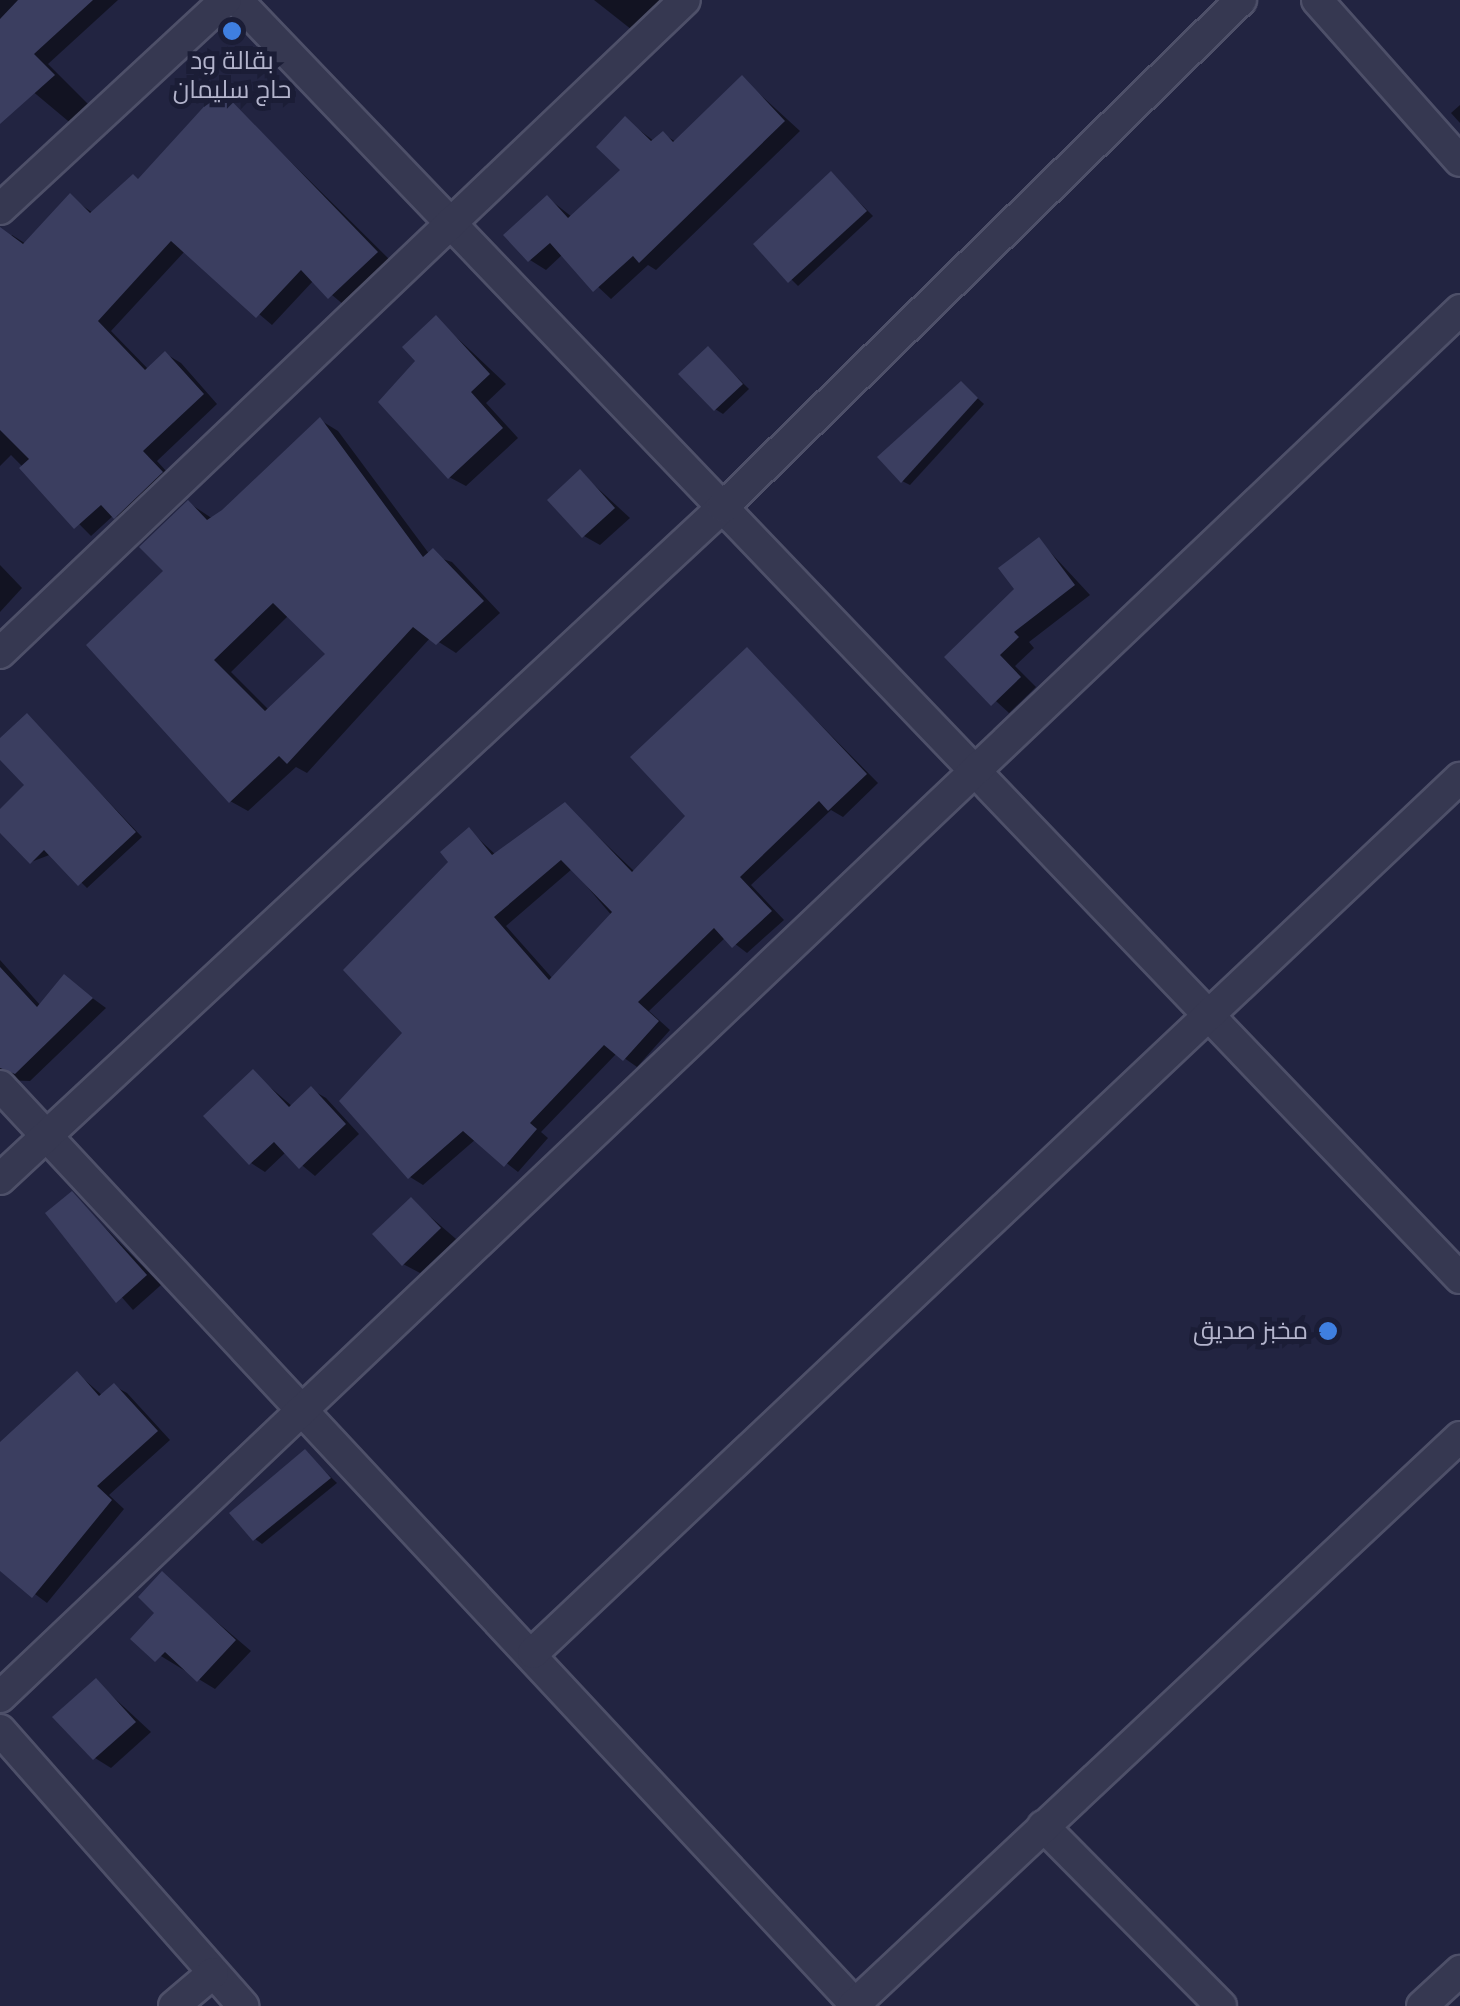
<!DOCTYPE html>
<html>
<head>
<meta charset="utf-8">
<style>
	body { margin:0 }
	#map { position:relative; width:1460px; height:2006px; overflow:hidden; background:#222441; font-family:Roboto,Cairo,sans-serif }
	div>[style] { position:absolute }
	.shadow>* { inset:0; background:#0007 }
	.building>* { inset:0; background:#3b3e60 }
	.roads { filter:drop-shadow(2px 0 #4e5069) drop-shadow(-2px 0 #4e5069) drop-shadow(0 2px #4e5069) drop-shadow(0 -2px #4e5069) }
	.minor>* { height:30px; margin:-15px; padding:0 15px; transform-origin:15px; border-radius:15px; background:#363851 }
	.tertiary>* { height:30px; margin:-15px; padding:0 15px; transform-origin:15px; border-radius:15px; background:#363851 }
	.dots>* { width:28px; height:28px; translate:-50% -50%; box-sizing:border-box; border:5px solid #1b1d36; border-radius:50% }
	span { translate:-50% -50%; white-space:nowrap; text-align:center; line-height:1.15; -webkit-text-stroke:10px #1b1d36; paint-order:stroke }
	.poi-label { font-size:25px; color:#b3b4cc }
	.right { translate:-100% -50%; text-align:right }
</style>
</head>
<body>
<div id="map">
	<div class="shadow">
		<i style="clip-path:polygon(0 0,118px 0,48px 64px,97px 113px,80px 131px,0 64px)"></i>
		<i style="clip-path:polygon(594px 0,679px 0,641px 37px)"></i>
		<i style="clip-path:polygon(742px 78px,800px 131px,656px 270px,648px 265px,611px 299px,563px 254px,546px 270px,530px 260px,548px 198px,572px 217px,623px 170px,625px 119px,655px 142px,663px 134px,676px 142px)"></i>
		<i style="clip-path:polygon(220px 92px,392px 262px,344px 305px,314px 280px,272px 325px,185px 251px,111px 331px,149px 370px,166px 354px,181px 363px,217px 404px,157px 461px,176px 482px,130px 525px,114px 515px,91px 536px,11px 455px,0 466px,0 246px,12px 235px,26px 244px,70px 197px,93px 213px,140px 181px)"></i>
		<i style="clip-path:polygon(1460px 105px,1460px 123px,1451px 113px)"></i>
		<i style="clip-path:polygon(831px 174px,873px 216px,798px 286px,756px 244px)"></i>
		<i style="clip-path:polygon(436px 318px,506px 384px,486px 403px,518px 438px,466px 486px,449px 477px,419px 361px)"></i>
		<i style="clip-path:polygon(708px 349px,749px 389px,723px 414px,715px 409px)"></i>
		<i style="clip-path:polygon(962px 384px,984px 404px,910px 485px,902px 481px)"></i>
		<i style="clip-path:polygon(evenodd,320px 420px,338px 431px,430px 555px,452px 562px,500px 613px,456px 653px,431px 637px,307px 773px,296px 767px,248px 811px,230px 801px,166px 571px,189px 503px,213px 519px,320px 420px,289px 615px,329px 654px,269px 710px,231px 672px,289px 615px)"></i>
		<i style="clip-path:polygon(580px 472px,630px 518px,600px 545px,584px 536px)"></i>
		<i style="clip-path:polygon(1039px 540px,1090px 595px,1029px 642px,1034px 648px,1015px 666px,1036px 687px,1009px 713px,948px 657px,1018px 589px)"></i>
		<i style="clip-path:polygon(0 565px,22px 588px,0 612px)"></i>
		<i style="clip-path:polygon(evenodd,747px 650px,878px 783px,843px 817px,831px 810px,751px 885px,784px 920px,747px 953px,726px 937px,649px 1011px,670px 1030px,637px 1067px,617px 1053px,541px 1132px,548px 1138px,518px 1172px,476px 1139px,423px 1185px,410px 1177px,405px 1033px,451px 862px,469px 830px,496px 855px,565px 805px,635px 872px,689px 816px,747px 650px,572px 869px,613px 917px,553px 979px,506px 926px,572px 869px)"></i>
		<i style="clip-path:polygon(27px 716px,142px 837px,87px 888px,52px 854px,31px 862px,0 829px,0 813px,27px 786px,0 756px,0 742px)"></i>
		<i style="clip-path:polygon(0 960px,41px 1006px,65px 978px,106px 1008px,30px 1081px,0 1080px,0 1109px)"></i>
		<i style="clip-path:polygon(253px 1072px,293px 1107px,312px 1090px,326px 1098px,359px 1134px,315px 1176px,286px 1152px,265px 1172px,251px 1163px)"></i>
		<i style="clip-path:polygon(72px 1194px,161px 1285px,133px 1310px,48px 1213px)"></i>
		<i style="clip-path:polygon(411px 1200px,456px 1239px,420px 1273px,403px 1264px)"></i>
		<i style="clip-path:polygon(78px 1374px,103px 1396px,114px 1386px,127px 1393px,170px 1440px,109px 1495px,124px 1509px,47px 1603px,0 1568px,0 1498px)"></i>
		<i style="clip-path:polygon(305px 1452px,337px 1483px,262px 1544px,255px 1539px)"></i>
		<i style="clip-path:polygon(162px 1575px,251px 1651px,215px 1689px,133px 1639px,158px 1613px)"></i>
		<i style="clip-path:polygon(96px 1681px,151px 1732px,111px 1768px,95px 1758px)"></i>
	</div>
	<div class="building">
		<i style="clip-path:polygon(18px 0,93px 0,34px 54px,55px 75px,0 124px,0 19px)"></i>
		<i style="clip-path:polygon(742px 75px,785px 121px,639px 263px,633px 256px,593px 292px,550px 243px,528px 262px,503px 235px,547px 195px,568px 218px,620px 170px,596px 147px,625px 116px,651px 141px,663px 131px,673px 142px)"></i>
		<i style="clip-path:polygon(220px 89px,378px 252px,328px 299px,301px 270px,256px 318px,171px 241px,98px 321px,145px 370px,165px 351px,204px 394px,143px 451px,163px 472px,114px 519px,101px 505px,74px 529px,19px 468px,29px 459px,0 430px,0 227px,23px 244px,70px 193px,90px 213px,133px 174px,138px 179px)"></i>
		<i style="clip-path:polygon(831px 171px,867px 211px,788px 283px,753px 244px)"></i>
		<i style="clip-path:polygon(436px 315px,490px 374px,471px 392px,503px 428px,448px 479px,378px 402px,415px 361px,402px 347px)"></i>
		<i style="clip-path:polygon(708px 346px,743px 384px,714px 411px,678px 374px)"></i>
		<i style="clip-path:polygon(961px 381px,978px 398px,901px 483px,877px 457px)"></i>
		<i style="clip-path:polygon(evenodd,320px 417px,423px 557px,433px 548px,484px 601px,436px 645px,413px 627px,287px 764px,279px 756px,229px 803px,86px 645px,163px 571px,139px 547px,188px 500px,207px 520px,222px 510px,320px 417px,273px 603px,325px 654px,265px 711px,214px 660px,273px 603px)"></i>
		<i style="clip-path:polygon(580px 469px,615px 508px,582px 538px,547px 500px)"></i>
		<i style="clip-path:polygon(1039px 537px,1075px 585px,1014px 632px,1019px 637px,1000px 655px,1021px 677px,991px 706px,944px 657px,1014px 589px,998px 568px)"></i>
		<i style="clip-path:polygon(evenodd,747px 647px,867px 774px,828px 811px,819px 801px,740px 877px,772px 911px,732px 948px,714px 928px,638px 1002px,659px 1021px,623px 1061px,604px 1045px,530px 1123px,537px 1129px,504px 1167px,463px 1131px,408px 1179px,339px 1101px,402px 1033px,343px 970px,448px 862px,440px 852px,469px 827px,492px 855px,565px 802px,632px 872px,685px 816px,630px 757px,747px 647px,561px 860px,612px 912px,549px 980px,494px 917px,561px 860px)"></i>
		<i style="clip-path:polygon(27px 713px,136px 832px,78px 886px,44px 850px,30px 864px,0 833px,0 809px,24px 785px,0 760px,0 738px)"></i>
		<i style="clip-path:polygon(0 967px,37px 1007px,64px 974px,93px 998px,15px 1074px,0 1068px)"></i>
		<i style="clip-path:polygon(253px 1069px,289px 1107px,311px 1086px,346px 1124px,299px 1169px,274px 1142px,249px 1165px,203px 1116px)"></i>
		<i style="clip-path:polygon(72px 1191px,147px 1275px,116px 1303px,45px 1213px)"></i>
		<i style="clip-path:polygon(411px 1197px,441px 1228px,402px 1266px,372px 1234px)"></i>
		<i style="clip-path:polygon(77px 1371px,99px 1396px,114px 1383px,158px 1431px,97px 1486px,112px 1500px,32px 1598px,0 1571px,0 1442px)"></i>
		<i style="clip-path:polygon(305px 1449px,331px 1478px,253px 1541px,229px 1513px)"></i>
		<i style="clip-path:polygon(162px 1571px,236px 1640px,197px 1682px,165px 1652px,155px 1662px,130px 1639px,154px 1613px,138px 1597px)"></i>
		<i style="clip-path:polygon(96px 1678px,136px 1722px,93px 1760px,52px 1717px)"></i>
	</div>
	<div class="roads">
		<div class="minor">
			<i style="left:237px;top:0;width:1769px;rotate:46.26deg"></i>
			<i style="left:1317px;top:0;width:215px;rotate:48.4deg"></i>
			<i style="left:0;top:209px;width:308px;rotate:-42.8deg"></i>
			<i style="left:0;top:653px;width:946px;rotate:-43.63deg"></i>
			<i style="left:0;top:1086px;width:1254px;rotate:47.04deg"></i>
			<i style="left:0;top:1179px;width:987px;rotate:-42.91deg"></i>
			<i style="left:723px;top:507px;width:725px;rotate:-44.39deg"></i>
			<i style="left:533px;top:1653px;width:1275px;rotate:-43.35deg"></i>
			<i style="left:0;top:1697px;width:2014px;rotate:-43.53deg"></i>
			<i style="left:0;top:1730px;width:368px;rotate:48.6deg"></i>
			<i style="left:1043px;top:1826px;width:253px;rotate:45.3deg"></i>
			<i style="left:174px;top:2006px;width:51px;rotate:-40.2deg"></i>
			<i style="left:1422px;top:2006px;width:52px;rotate:-42.6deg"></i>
		</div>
		<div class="tertiary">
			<i style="left:853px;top:2006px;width:832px;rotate:-43.15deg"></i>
		</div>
	</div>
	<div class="dots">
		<i style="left:232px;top:31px;background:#3f7fe0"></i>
		<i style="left:1328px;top:1331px;background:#3f7fe0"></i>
	</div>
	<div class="poi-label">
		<span style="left:232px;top:76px">بقالة ود<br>حاج سليمان</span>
		<span class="right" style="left:1308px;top:1331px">مخبز صديق</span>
	</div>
</div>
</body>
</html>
